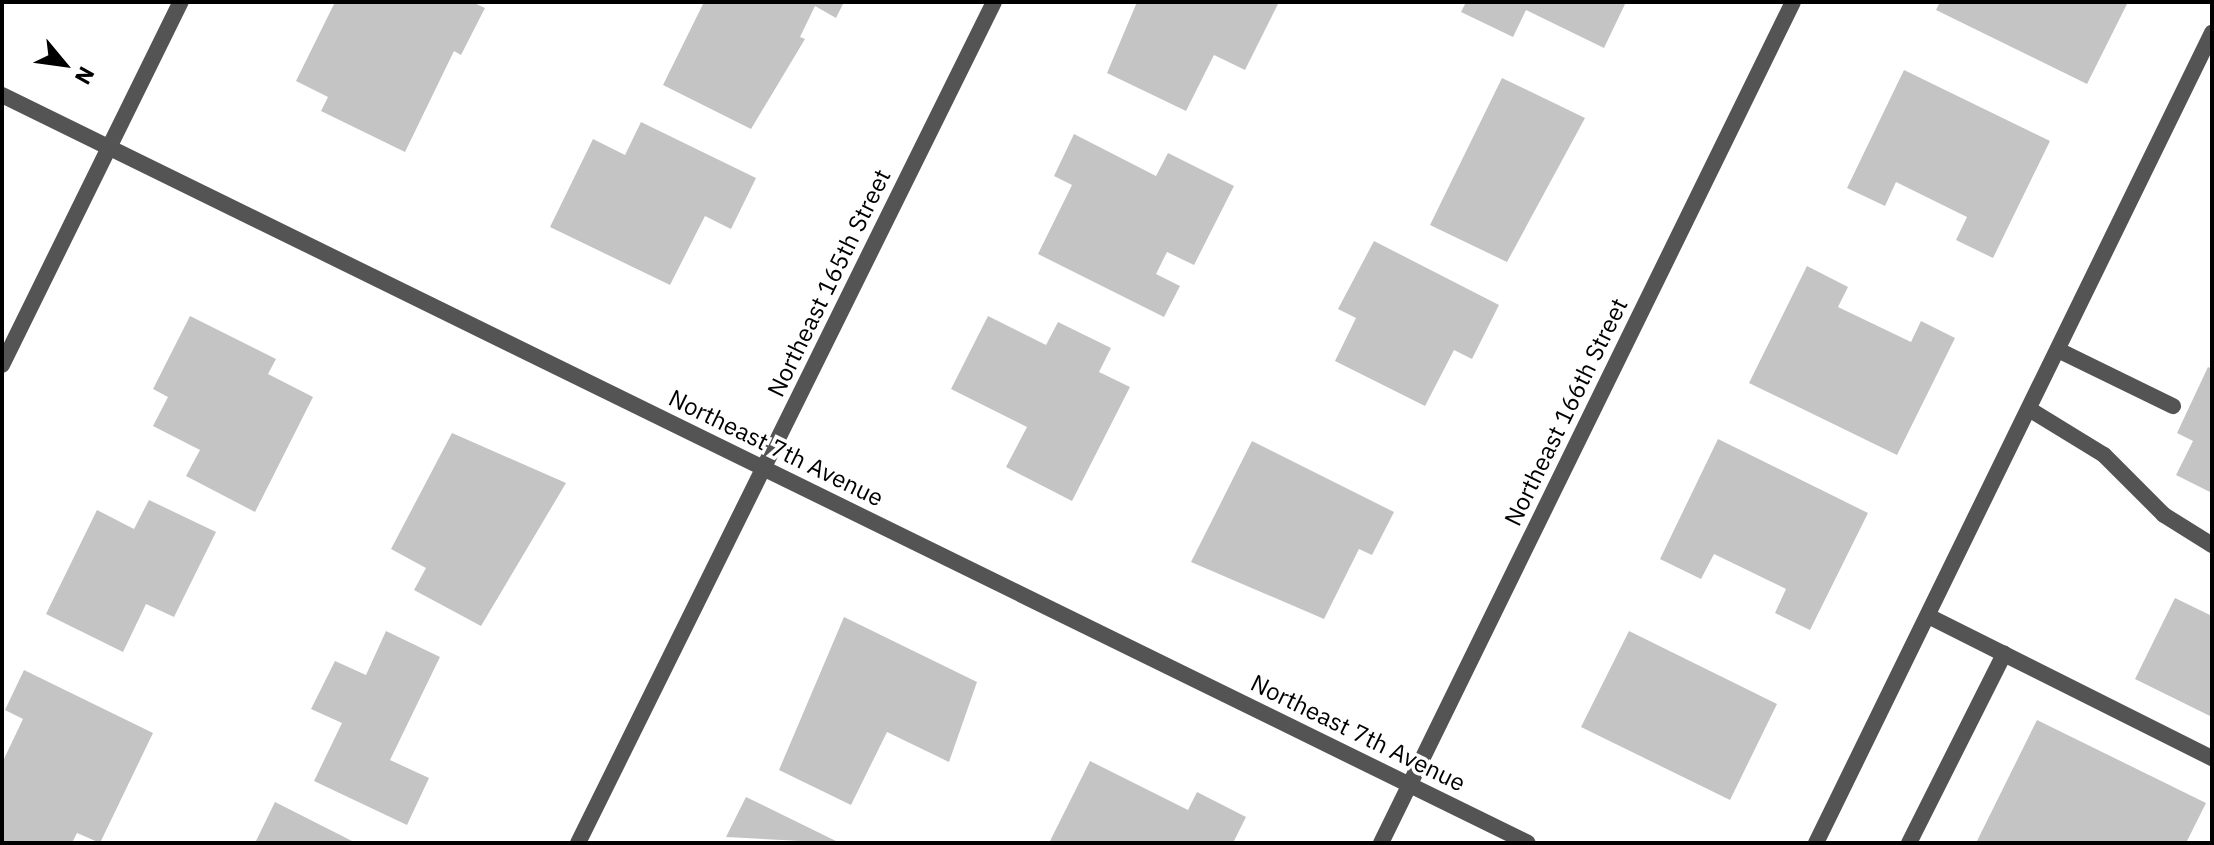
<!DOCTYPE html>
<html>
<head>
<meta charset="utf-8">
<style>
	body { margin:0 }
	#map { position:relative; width:2214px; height:845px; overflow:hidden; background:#fff; font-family:"IBM Plex Sans",sans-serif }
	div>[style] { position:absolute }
	.building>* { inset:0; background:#c4c4c4 }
	.lane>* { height:16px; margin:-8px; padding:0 8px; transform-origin:8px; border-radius:8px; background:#545454 }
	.street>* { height:16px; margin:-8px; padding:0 8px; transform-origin:8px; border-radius:8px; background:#545454 }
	span { translate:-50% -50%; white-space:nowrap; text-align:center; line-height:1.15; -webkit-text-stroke:7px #fff; paint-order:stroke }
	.street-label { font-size:24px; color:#000 }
	.frame { position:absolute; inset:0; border:4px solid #000; pointer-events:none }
	.north { position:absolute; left:24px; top:24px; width:80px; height:80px; -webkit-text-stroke:6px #fff; paint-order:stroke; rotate:119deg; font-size:22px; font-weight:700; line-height:32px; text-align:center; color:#000 }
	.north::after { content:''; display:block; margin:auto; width:28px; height:36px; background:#000; clip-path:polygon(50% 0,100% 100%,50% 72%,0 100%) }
</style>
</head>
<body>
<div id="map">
	<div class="building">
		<i style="clip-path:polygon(335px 2px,472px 2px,485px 8px,461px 55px,454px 51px,405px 152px,321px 111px,328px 97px,296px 81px)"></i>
		<i style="clip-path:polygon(704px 2px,844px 2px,836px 18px,815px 6px,800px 37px,805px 39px,751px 129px,663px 85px)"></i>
		<i style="clip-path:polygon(1137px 2px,1279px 2px,1245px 70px,1214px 55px,1186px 111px,1107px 73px)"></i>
		<i style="clip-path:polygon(1466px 2px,1626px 2px,1604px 48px,1526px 10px,1513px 37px,1461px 12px)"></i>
		<i style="clip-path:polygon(1940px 2px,2128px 2px,2087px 84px,1936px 10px)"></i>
		<i style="clip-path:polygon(1904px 70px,2050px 141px,1993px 258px,1956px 240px,1967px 217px,1896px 182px,1885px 206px,1847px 188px)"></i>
		<i style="clip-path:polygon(1502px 78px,1585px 118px,1507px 262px,1430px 225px)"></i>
		<i style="clip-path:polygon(641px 122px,756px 178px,731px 229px,705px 216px,670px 285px,550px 227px,593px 139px,625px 155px)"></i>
		<i style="clip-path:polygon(1074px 134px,1156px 176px,1168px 153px,1234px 186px,1194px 265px,1167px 252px,1156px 274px,1180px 286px,1164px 317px,1038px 254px,1072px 185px,1054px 176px)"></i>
		<i style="clip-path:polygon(1374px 241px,1499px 305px,1472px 359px,1454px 350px,1425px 406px,1335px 361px,1356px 318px,1338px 309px)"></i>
		<i style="clip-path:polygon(1807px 266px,1848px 287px,1838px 307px,1911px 342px,1921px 321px,1955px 338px,1897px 455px,1749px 383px)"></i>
		<i style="clip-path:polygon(190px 316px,276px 359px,268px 374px,313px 397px,255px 512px,186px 476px,200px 450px,153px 426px,168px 397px,153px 389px)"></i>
		<i style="clip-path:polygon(988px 316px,1046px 345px,1058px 322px,1111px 348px,1099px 372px,1130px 387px,1072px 501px,1006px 467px,1027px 427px,951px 389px)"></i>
		<i style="clip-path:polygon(2208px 367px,2212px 369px,2212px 493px,2176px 475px,2193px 441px,2177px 433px)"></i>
		<i style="clip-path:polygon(452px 433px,566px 483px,481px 626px,414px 590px,426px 568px,391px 549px)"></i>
		<i style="clip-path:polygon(1718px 439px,1868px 513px,1810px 630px,1775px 613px,1786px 589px,1714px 554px,1701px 579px,1660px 559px)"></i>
		<i style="clip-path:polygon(1252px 441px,1394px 512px,1372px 555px,1359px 549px,1324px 619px,1191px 562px)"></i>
		<i style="clip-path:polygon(149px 500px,216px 532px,174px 617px,146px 604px,123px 652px,46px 614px,97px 510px,134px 529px)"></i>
		<i style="clip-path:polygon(2175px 598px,2212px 616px,2212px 717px,2135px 679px)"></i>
		<i style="clip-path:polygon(844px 617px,977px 682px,949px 762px,887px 732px,851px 805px,779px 770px)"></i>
		<i style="clip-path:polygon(386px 631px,440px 657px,390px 760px,429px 778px,407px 825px,314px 781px,342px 723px,311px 709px,335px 661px,366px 675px)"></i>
		<i style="clip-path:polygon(1629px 631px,1777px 704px,1730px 800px,1581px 727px)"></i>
		<i style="clip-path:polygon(24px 670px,153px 733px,100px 843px,77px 833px,72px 843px,2px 843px,2px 763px,23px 719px,5px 710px)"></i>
		<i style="clip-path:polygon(2037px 720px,2206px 803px,2186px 843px,1976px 843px)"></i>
		<i style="clip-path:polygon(1090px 761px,1188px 810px,1197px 792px,1246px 817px,1233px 843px,1049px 843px)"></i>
		<i style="clip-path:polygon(746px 797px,840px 843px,726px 837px)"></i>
		<i style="clip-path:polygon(275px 802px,356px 843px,255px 843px)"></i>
	</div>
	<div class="lane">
		<i style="left:2058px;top:350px;width:128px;rotate:26deg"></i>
		<i style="left:2029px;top:409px;width:88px;rotate:31.5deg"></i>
		<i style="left:2104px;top:455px;width:85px;rotate:45deg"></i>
		<i style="left:2164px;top:515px;width:57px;rotate:32deg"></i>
		<i style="left:2004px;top:654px;width:233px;rotate:26.6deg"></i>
		<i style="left:1816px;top:843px;width:902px;rotate:-63.95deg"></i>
		<i style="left:1909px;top:843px;width:212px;rotate:-63.3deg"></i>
		<i style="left:2004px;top:654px;width:85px;rotate:-153.4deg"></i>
	</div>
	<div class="street">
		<i style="left:2px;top:95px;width:1699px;rotate:26.11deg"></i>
		<i style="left:2px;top:365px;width:405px;rotate:-63.8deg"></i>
		<i style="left:578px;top:843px;width:938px;rotate:-63.68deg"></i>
		<i style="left:1381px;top:843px;width:936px;rotate:-63.9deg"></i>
	</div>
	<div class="street-label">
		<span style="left:829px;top:283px;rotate:-64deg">Northeast 165th Street</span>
		<span style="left:1566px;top:412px;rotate:-64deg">Northeast 166th Street</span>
		<span style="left:776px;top:448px;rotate:26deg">Northeast 7th Avenue</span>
		<span style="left:1358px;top:733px;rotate:26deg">Northeast 7th Avenue</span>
	</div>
	<div class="frame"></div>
	<div class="north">N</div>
</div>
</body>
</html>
